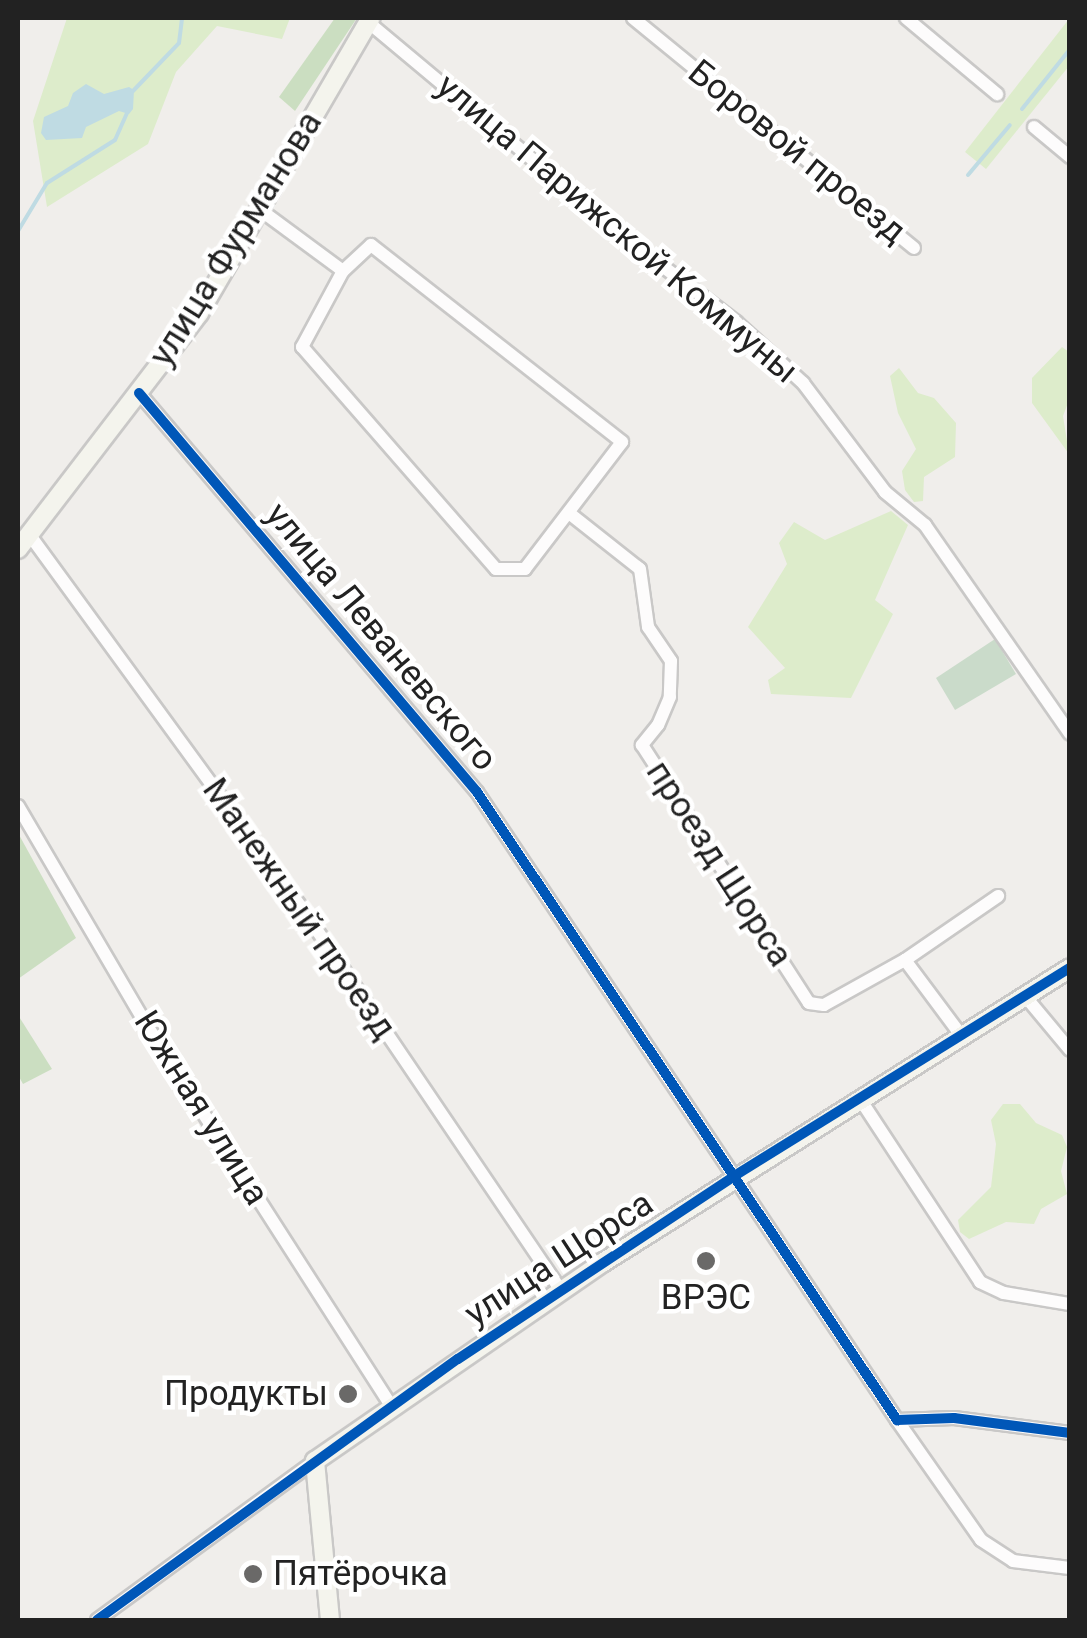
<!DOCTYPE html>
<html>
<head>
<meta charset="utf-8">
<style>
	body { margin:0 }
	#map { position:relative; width:1087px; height:1638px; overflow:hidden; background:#f0eeeb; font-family:Roboto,sans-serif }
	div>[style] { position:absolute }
	.grass>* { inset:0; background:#ddeccb }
	.forest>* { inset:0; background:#cbdec1 }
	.cemetery>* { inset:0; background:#cadbca }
	.water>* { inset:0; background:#bfdbe3 }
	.stream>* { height:4px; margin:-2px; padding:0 2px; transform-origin:2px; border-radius:2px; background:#bfdbe3 }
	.roads { filter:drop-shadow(2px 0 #c9c8c7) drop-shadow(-2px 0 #c9c8c7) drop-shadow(0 2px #c9c8c7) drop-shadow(0 -2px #c9c8c7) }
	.street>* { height:12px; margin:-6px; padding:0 6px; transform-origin:6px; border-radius:6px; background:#fdfcfc }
	.secondary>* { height:18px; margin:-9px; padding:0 9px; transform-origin:9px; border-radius:9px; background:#f4f4ed }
	.cycleway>* { height:10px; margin:-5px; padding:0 5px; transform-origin:5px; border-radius:5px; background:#0057b8 }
	.dots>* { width:28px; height:28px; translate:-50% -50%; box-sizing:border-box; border:5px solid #fff; border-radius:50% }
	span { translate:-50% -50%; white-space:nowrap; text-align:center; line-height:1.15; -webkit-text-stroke:9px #fff; paint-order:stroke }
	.street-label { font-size:35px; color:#222 }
	.poi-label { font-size:35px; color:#222 }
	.right { translate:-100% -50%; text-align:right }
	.left { translate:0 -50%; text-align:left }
	.frame { position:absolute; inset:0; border:20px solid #222; pointer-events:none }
</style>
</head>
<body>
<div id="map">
	<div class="grass">
		<i style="clip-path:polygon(67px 18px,290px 18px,282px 39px,217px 26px,176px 72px,148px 144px,47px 207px,33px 121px)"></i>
		<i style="clip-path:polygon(1069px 19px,1069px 66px,986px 169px,965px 152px)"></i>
		<i style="clip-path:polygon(1062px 347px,1069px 352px,1069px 400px,1063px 416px,1069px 454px,1032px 403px,1032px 378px)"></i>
		<i style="clip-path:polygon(899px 368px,918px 393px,934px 398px,956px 423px,955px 457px,924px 477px,923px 501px,914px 502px,905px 490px,902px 471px,916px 449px,898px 413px,890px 376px)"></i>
		<i style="clip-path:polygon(891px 511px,908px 525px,875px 600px,893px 614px,851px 698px,771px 694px,768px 680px,785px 668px,748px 627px,787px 564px,779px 543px,794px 522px,825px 540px)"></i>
		<i style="clip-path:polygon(1003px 1104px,1020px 1104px,1036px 1123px,1062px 1135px,1067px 1147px,1061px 1171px,1067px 1194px,1041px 1209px,1034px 1224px,1006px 1222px,969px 1239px,960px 1232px,958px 1220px,991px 1187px,996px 1144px,991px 1120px)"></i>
	</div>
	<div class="forest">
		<i style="clip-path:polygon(335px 18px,357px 18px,295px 111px,279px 97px)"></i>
		<i style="clip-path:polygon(18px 833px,76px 938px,18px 979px)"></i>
		<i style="clip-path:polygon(18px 1015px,52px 1069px,23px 1084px,18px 1075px)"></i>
	</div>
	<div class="cemetery">
		<i style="clip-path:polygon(995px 639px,1016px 674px,955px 710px,936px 678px)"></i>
	</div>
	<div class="water">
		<i style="clip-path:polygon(86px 84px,104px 94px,129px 87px,134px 90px,133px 109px,129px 114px,119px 111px,86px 127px,82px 138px,46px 140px,41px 133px,44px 117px,68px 106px,73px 93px)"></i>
	</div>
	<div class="stream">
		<i style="left:133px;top:91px;width:66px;rotate:-46.2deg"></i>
		<i style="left:179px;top:43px;width:25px;rotate:-83deg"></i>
		<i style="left:1022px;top:109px;width:77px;rotate:-51.3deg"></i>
		<i style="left:968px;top:175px;width:65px;rotate:-50deg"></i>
		<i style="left:18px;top:231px;width:56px;rotate:-58.9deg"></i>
		<i style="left:47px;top:183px;width:80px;rotate:-32.3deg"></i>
		<i style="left:115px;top:140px;width:32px;rotate:-66deg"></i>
	</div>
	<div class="roads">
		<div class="street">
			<i style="left:633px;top:18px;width:363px;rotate:39.3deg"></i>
			<i style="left:906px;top:18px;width:119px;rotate:39.9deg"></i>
			<i style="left:368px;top:22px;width:349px;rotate:39.9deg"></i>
			<i style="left:636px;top:246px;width:126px;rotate:37.2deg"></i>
			<i style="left:736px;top:322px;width:91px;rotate:42.3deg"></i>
			<i style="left:803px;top:383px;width:136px;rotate:53deg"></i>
			<i style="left:885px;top:492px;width:52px;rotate:39.5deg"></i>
			<i style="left:925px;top:525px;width:254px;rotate:55.2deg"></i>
			<i style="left:1034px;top:127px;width:47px;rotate:39.8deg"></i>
			<i style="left:259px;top:209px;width:104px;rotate:36.4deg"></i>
			<i style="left:371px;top:245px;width:319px;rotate:38.1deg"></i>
			<i style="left:622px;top:442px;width:160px;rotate:127.4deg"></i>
			<i style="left:525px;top:569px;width:29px;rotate:180deg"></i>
			<i style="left:496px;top:569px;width:295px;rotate:-131.1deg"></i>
			<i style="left:302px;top:347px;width:86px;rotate:-61.7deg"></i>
			<i style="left:343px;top:271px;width:38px;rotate:-43deg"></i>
			<i style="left:139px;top:393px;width:523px;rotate:49.73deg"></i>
			<i style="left:477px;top:792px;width:756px;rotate:56.23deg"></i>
			<i style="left:897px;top:1420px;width:57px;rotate:-2deg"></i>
			<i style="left:954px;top:1418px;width:117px;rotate:7.4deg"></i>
			<i style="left:569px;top:513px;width:90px;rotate:38.3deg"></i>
			<i style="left:640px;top:569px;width:59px;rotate:82.1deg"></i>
			<i style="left:648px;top:627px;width:41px;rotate:55.9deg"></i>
			<i style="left:671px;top:661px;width:36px;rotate:92deg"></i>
			<i style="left:670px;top:697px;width:30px;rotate:113deg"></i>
			<i style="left:658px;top:725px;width:26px;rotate:129deg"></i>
			<i style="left:642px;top:745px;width:307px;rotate:57.1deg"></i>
			<i style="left:809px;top:1003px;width:15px;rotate:8deg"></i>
			<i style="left:824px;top:1005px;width:93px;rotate:-29.1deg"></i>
			<i style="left:905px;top:960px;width:94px;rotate:53.3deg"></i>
			<i style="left:29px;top:534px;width:470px;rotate:53.9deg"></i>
			<i style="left:306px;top:914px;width:454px;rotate:55.9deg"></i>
			<i style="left:18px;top:806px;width:253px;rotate:59.6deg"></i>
			<i style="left:146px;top:1024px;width:454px;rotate:57.3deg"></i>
			<i style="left:905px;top:960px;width:113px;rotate:-34.5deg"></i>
			<i style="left:1025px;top:996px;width:70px;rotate:50.2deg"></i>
			<i style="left:860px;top:1099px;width:219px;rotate:56.7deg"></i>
			<i style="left:980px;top:1282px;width:26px;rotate:25deg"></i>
			<i style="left:1004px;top:1293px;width:67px;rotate:9.5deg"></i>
			<i style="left:897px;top:1420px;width:146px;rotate:55deg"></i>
			<i style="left:981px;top:1540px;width:38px;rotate:33deg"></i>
			<i style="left:1013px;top:1561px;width:57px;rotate:7deg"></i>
			<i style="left:97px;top:1620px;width:270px;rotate:-36.1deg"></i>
		</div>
		<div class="secondary">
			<i style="left:18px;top:549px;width:297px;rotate:-52.5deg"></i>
			<i style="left:199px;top:313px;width:341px;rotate:-59.8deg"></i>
			<i style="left:330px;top:1620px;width:160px;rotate:-95.4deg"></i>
			<i style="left:315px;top:1461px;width:349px;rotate:-34.6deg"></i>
			<i style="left:602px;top:1263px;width:553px;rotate:-32.22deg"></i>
		</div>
	</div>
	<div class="cycleway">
		<i style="left:139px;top:393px;width:523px;rotate:49.73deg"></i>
		<i style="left:477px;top:792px;width:756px;rotate:56.23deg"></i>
		<i style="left:897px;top:1420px;width:57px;rotate:-2deg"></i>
		<i style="left:954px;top:1418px;width:117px;rotate:7.4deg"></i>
		<i style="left:97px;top:1620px;width:445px;rotate:-35.9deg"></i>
		<i style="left:458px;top:1359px;width:331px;rotate:-33.5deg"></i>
		<i style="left:734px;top:1176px;width:395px;rotate:-31.8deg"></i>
	</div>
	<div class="dots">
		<i style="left:706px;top:1261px;background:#6a6968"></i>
		<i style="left:348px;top:1394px;background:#6a6968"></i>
		<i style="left:253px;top:1574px;background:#6a6968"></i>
	</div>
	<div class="street-label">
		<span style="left:797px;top:152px;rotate:39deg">Боровой проезд</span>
		<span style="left:617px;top:229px;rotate:40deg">улица Парижской Коммуны</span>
		<span style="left:236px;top:239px;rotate:-58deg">улица Фурманова</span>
		<span style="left:381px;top:637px;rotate:50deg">улица Леваневского</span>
		<span style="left:719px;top:864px;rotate:57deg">проезд Щорса</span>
		<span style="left:299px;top:909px;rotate:55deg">Манежный проезд</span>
		<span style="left:201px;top:1108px;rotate:58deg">Южная улица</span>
		<span style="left:559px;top:1259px;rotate:-33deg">улица Щорса</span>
	</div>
	<div class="poi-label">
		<span style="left:706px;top:1298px">ВРЭС</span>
		<span class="right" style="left:328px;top:1394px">Продукты</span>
		<span class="left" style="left:273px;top:1574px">Пятёрочка</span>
	</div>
	<div class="frame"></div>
</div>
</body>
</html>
